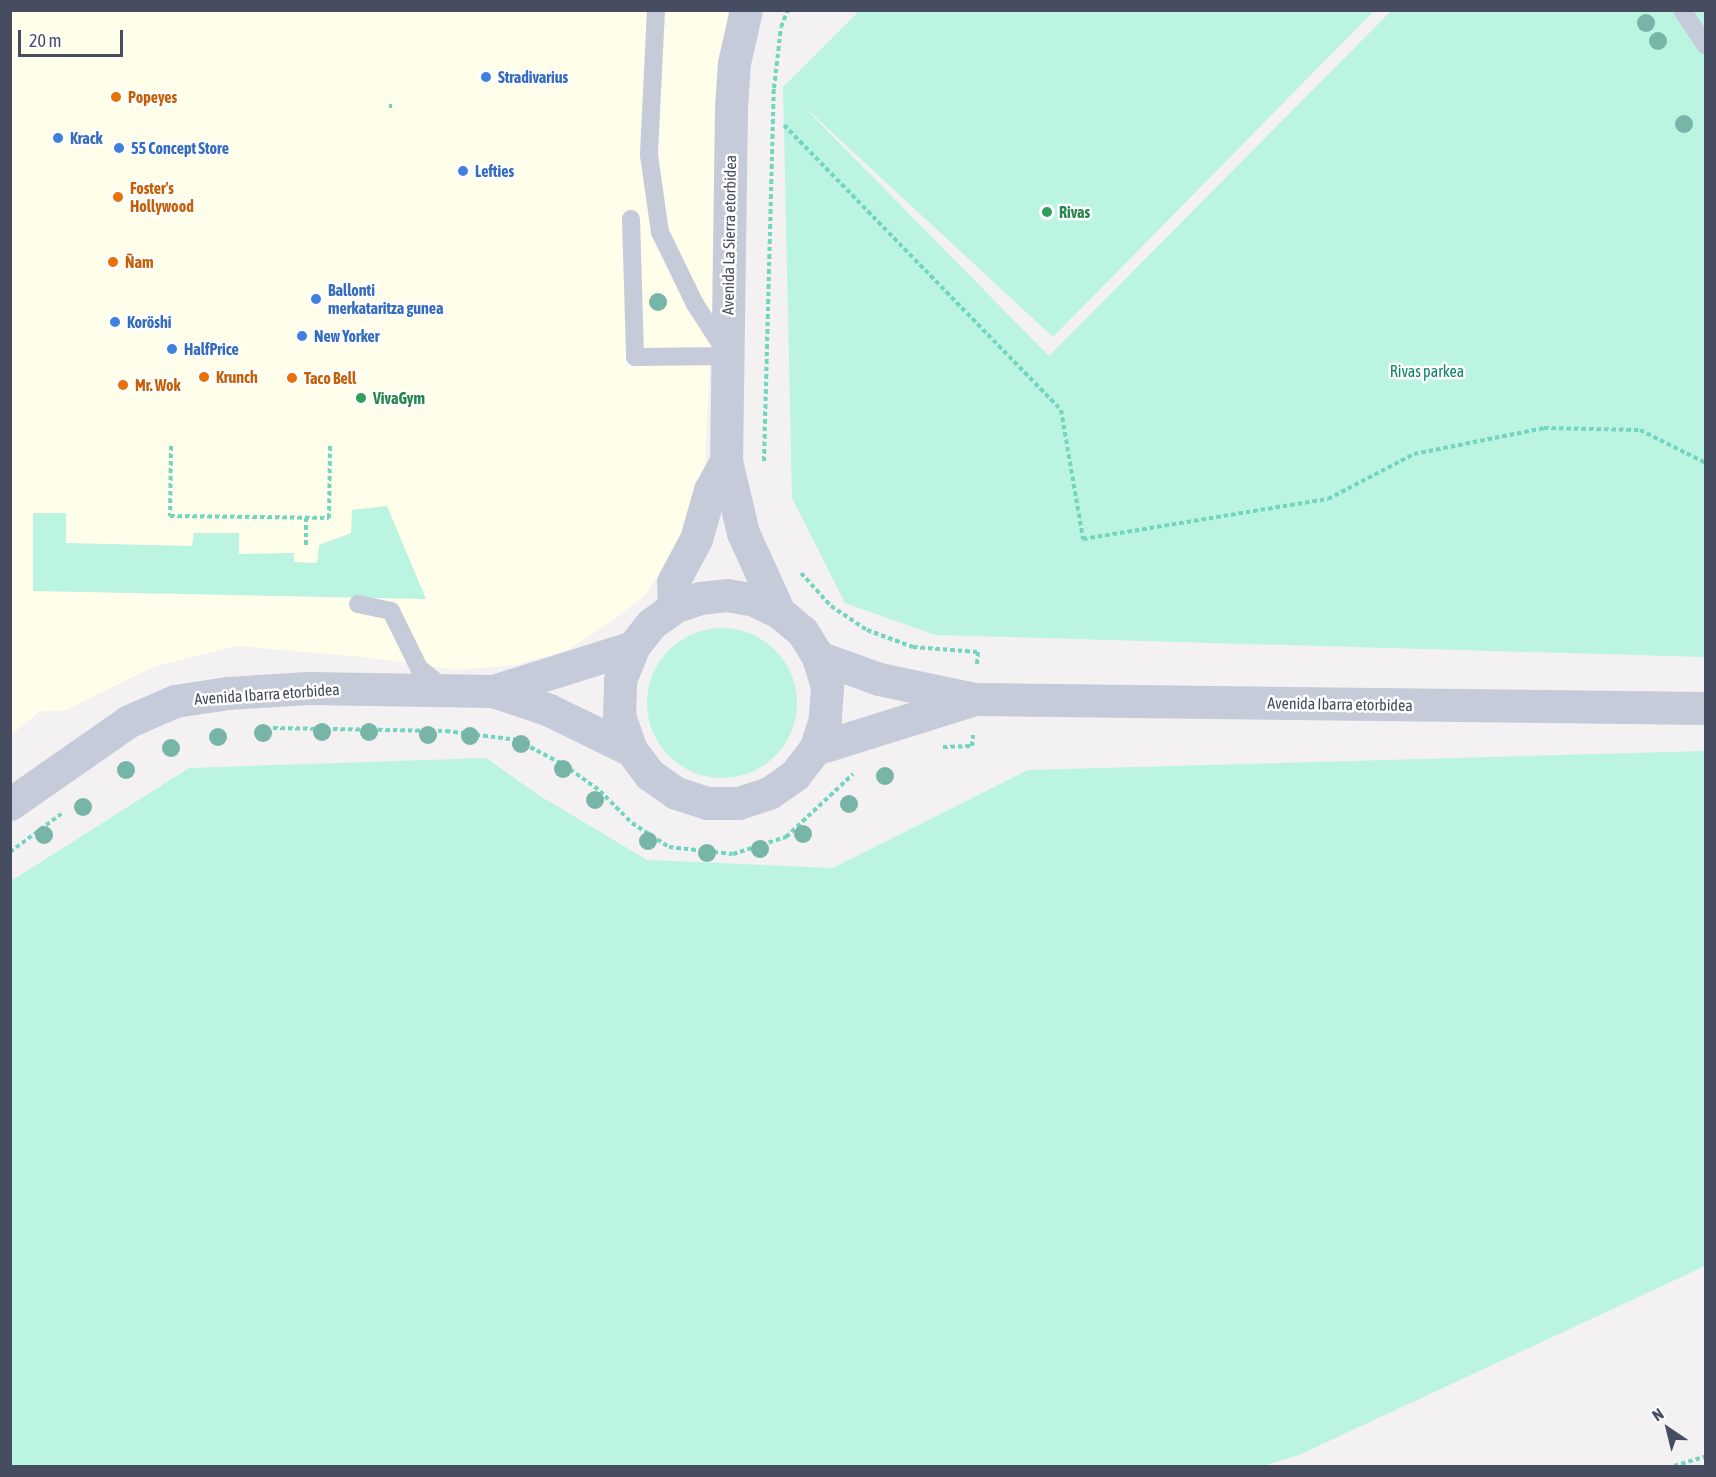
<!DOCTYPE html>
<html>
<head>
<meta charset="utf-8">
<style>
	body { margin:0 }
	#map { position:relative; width:1716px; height:1477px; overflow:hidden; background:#f3f1f1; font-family:"Asap Condensed",sans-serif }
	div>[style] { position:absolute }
	.commercial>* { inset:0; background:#fefeea }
	.green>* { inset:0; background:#bcf4e2 }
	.round { border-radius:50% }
	.path>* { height:4px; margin-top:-2px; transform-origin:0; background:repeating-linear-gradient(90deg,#71d5c1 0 4.5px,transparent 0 7.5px) }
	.service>* { height:18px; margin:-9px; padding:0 9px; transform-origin:9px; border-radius:9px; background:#c6cbda }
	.minor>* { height:33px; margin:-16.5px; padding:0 16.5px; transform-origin:16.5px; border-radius:16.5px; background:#c6cbda }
	.tertiary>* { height:33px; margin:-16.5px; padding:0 16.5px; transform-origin:16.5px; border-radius:16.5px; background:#c6cbda }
	.trees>* { width:18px; height:18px; margin:-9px; border-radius:50%; background:#76b5a7 }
	.dots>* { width:16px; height:16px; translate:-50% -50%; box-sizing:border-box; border:3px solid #fff; border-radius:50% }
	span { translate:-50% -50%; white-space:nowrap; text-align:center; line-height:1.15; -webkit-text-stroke:5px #fff; paint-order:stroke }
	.shop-label { font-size:16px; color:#366cbe; font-weight:700 }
	.left { translate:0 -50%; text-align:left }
	.food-label { font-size:16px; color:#c56008; font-weight:700 }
	.leisure-label { font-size:16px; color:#27864d; font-weight:700 }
	.street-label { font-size:16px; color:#474d60 }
	.park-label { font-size:16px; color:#0f846b }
	.frame { position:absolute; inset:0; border:12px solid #474d60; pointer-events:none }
	.north { position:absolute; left:1638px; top:1399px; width:60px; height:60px; -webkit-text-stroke:4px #fff; paint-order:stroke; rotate:325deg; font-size:16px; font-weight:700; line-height:24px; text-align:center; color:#474d60 }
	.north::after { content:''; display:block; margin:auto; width:21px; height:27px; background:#474d60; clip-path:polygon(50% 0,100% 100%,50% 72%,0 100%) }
	.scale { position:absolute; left:18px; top:30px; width:105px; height:27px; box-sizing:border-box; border:3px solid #474d60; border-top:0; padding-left:8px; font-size:18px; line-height:21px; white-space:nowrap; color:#474d60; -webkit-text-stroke:4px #fff; paint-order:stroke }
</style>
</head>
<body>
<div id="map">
	<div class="commercial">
		<i style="clip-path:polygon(11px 11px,728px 11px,704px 483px,673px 557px,645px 595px,614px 620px,568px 650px,516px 665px,456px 670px,363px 657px,237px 646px,153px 667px,64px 711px,40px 711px,11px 735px)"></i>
	</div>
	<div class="green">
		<i style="clip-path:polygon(859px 11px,1374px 11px,1053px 337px,797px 100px,1049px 356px,1391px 11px,1705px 11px,1705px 657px,935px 635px,845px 603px,792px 498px,783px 87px)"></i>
		<i style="clip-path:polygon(387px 506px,426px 599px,33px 591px,33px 513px,66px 513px,66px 543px,192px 546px,194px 533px,239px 533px,239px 554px,294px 553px,294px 562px,317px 563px,319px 545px,351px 533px,352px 510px)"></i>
		<i class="round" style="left:647px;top:628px;width:150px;height:150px"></i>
		<i style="clip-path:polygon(1705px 751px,1705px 1266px,1299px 1455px,1263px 1466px,11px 1466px,11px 881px,189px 768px,486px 758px,540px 796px,647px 860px,833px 868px,1028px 770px)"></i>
	</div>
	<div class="path">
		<i style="left:389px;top:106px;width:3px"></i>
		<i style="left:784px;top:125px;width:397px;rotate:45.8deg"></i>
		<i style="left:1061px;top:410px;width:131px;rotate:80.3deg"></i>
		<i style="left:1083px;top:539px;width:248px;rotate:-9.3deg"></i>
		<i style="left:1328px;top:499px;width:97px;rotate:-27.6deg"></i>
		<i style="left:1414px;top:454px;width:133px;rotate:-11.3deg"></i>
		<i style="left:1544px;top:428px;width:96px;rotate:1.2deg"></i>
		<i style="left:1640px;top:430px;width:74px;rotate:26.6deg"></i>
		<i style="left:171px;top:446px;width:70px;rotate:90.8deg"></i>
		<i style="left:170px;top:516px;width:159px;rotate:0.7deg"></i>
		<i style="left:329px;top:518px;width:74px;rotate:-89.2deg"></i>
		<i style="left:764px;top:461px;width:373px;rotate:-88.5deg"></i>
		<i style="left:774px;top:88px;width:61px;rotate:-83.5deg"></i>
		<i style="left:781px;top:27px;width:18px;rotate:-68deg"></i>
		<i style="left:306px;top:518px;width:29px;rotate:90deg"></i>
		<i style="left:801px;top:573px;width:45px;rotate:47.7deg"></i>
		<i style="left:831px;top:606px;width:43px;rotate:33.7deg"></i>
		<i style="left:867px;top:630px;width:49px;rotate:20.3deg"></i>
		<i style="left:913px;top:647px;width:65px;rotate:4.4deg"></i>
		<i style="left:978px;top:652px;width:12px;rotate:95deg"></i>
		<i style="left:273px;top:728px;width:173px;rotate:1deg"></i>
		<i style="left:446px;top:731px;width:72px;rotate:7.2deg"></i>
		<i style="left:517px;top:740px;width:53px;rotate:28deg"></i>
		<i style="left:564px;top:765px;width:44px;rotate:35.8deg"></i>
		<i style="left:600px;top:791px;width:45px;rotate:45deg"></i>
		<i style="left:632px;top:823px;width:44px;rotate:33deg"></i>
		<i style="left:669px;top:847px;width:64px;rotate:6.2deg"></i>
		<i style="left:733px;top:854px;width:56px;rotate:-17.8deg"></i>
		<i style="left:786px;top:837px;width:92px;rotate:-43.2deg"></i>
		<i style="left:943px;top:747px;width:29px;rotate:-2deg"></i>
		<i style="left:972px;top:746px;width:11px;rotate:-85deg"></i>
		<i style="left:10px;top:852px;width:64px;rotate:-36.7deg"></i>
		<i style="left:1674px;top:1466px;width:34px;rotate:-17deg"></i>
	</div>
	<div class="service">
		<i style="left:656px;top:10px;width:145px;rotate:92.8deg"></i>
		<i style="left:649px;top:155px;width:78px;rotate:81.9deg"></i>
		<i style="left:660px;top:232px;width:80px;rotate:64.1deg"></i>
		<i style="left:695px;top:304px;width:54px;rotate:57.2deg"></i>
		<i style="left:1682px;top:10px;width:43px;rotate:56.3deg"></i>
		<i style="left:631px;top:219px;width:138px;rotate:88.3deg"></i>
		<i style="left:635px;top:357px;width:93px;rotate:-0.6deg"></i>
		<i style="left:358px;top:604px;width:34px;rotate:12deg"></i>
		<i style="left:391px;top:611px;width:64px;rotate:63.8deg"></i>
		<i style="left:419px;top:668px;width:33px;rotate:39deg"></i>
	</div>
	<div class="minor">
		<i style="left:493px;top:691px;width:147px;rotate:-17.4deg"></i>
		<i style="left:10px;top:804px;width:145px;rotate:-34.9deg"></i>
		<i style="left:129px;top:721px;width:50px;rotate:-23.5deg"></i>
		<i style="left:175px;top:701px;width:54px;rotate:-8.6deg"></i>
		<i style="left:228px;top:693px;width:80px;rotate:-3.6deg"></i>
		<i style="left:308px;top:688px;width:185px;rotate:0.9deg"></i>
		<i style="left:493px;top:691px;width:59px;rotate:18.7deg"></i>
		<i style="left:549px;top:710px;width:91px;rotate:26deg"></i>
	</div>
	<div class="tertiary">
		<i style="left:746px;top:10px;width:54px;rotate:102.8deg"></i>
		<i style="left:734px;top:63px;width:44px;rotate:93.9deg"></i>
		<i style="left:731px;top:107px;width:354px;rotate:90.8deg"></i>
		<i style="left:726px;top:461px;width:74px;rotate:76.7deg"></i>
		<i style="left:743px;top:533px;width:87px;rotate:65.5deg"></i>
		<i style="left:779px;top:612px;width:30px;rotate:40deg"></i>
		<i style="left:802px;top:631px;width:31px;rotate:58deg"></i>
		<i style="left:818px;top:657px;width:31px;rotate:73deg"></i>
		<i style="left:827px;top:687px;width:32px;rotate:94deg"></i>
		<i style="left:825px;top:719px;width:32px;rotate:108deg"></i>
		<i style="left:815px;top:749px;width:33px;rotate:128deg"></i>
		<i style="left:795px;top:775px;width:32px;rotate:145deg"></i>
		<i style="left:769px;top:793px;width:32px;rotate:162deg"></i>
		<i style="left:739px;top:803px;width:32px;rotate:180deg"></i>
		<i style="left:707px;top:803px;width:33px;rotate:-162deg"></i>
		<i style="left:676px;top:793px;width:32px;rotate:-145deg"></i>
		<i style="left:650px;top:775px;width:31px;rotate:-127deg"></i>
		<i style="left:631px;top:750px;width:36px;rotate:-109deg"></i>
		<i style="left:619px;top:716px;width:36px;rotate:-88deg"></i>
		<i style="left:620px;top:680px;width:35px;rotate:-68deg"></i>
		<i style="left:633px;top:647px;width:29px;rotate:-52deg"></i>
		<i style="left:651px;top:624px;width:29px;rotate:-36deg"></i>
		<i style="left:674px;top:607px;width:28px;rotate:-19deg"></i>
		<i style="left:700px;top:598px;width:27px;rotate:-6deg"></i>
		<i style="left:727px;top:595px;width:27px;rotate:10deg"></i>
		<i style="left:754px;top:600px;width:28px;rotate:26deg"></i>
		<i style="left:674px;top:607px;width:25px;rotate:-92deg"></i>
		<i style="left:673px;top:582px;width:49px;rotate:-61.9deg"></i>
		<i style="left:696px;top:539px;width:51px;rotate:-74.1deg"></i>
		<i style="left:710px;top:490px;width:33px;rotate:-61deg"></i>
		<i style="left:818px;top:657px;width:65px;rotate:19.8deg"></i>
		<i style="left:879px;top:679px;width:98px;rotate:11.8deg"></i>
		<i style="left:975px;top:699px;width:731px;rotate:0.71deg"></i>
		<i style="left:815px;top:749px;width:164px;rotate:-17.4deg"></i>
	</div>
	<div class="trees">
		<i style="left:1646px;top:23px"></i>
		<i style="left:1658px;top:41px"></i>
		<i style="left:1684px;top:124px"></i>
		<i style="left:658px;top:302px"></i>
		<i style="left:322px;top:732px"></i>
		<i style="left:369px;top:732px"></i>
		<i style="left:263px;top:733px"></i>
		<i style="left:428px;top:735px"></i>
		<i style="left:470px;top:736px"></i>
		<i style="left:218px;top:737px"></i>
		<i style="left:521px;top:744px"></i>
		<i style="left:171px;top:748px"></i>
		<i style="left:563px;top:769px"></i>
		<i style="left:126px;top:770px"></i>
		<i style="left:885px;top:776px"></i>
		<i style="left:595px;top:800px"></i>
		<i style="left:849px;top:804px"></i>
		<i style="left:83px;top:807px"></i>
		<i style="left:803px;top:834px"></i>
		<i style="left:44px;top:835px"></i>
		<i style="left:648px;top:841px"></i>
		<i style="left:760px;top:849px"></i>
		<i style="left:707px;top:853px"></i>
	</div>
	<div class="dots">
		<i style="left:486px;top:77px;background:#3f7fe0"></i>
		<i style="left:116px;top:97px;background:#e8710a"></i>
		<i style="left:58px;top:138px;background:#3f7fe0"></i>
		<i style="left:119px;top:148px;background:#3f7fe0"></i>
		<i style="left:463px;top:171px;background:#3f7fe0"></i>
		<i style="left:118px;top:197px;background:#e8710a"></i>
		<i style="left:1047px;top:212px;background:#2e9e5b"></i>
		<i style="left:113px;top:262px;background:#e8710a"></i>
		<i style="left:316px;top:299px;background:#3f7fe0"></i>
		<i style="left:115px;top:322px;background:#3f7fe0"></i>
		<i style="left:302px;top:336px;background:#3f7fe0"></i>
		<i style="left:172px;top:349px;background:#3f7fe0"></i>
		<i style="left:204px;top:377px;background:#e8710a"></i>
		<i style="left:292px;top:378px;background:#e8710a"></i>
		<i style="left:123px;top:385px;background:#e8710a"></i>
		<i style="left:361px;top:398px;background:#2e9e5b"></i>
	</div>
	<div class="shop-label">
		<span class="left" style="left:498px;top:77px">Stradivarius</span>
		<span class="left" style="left:70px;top:138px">Krack</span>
		<span class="left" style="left:131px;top:148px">55 Concept Store</span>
		<span class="left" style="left:475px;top:171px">Lefties</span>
		<span class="left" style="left:328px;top:299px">Ballonti<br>merkataritza gunea</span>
		<span class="left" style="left:127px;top:322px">Koröshi</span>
		<span class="left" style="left:314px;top:336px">New Yorker</span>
		<span class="left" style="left:184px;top:349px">HalfPrice</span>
	</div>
	<div class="food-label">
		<span class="left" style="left:128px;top:97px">Popeyes</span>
		<span class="left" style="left:130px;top:197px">Foster's<br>Hollywood</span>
		<span class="left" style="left:125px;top:262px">Ñam</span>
		<span class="left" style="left:216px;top:377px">Krunch</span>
		<span class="left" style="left:304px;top:378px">Taco Bell</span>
		<span class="left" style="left:135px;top:385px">Mr. Wok</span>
	</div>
	<div class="leisure-label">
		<span class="left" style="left:1059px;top:212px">Rivas</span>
		<span class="left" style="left:373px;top:398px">VivaGym</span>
	</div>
	<div class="street-label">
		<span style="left:729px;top:235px;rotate:-89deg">Avenida La Sierra etorbidea</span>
		<span style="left:267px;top:694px;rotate:-4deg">Avenida Ibarra etorbidea</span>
		<span style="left:1340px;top:704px;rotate:1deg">Avenida Ibarra etorbidea</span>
	</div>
	<div class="park-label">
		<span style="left:1427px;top:371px">Rivas parkea</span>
	</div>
	<div class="frame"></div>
	<div class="north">N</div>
	<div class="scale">20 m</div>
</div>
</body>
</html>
